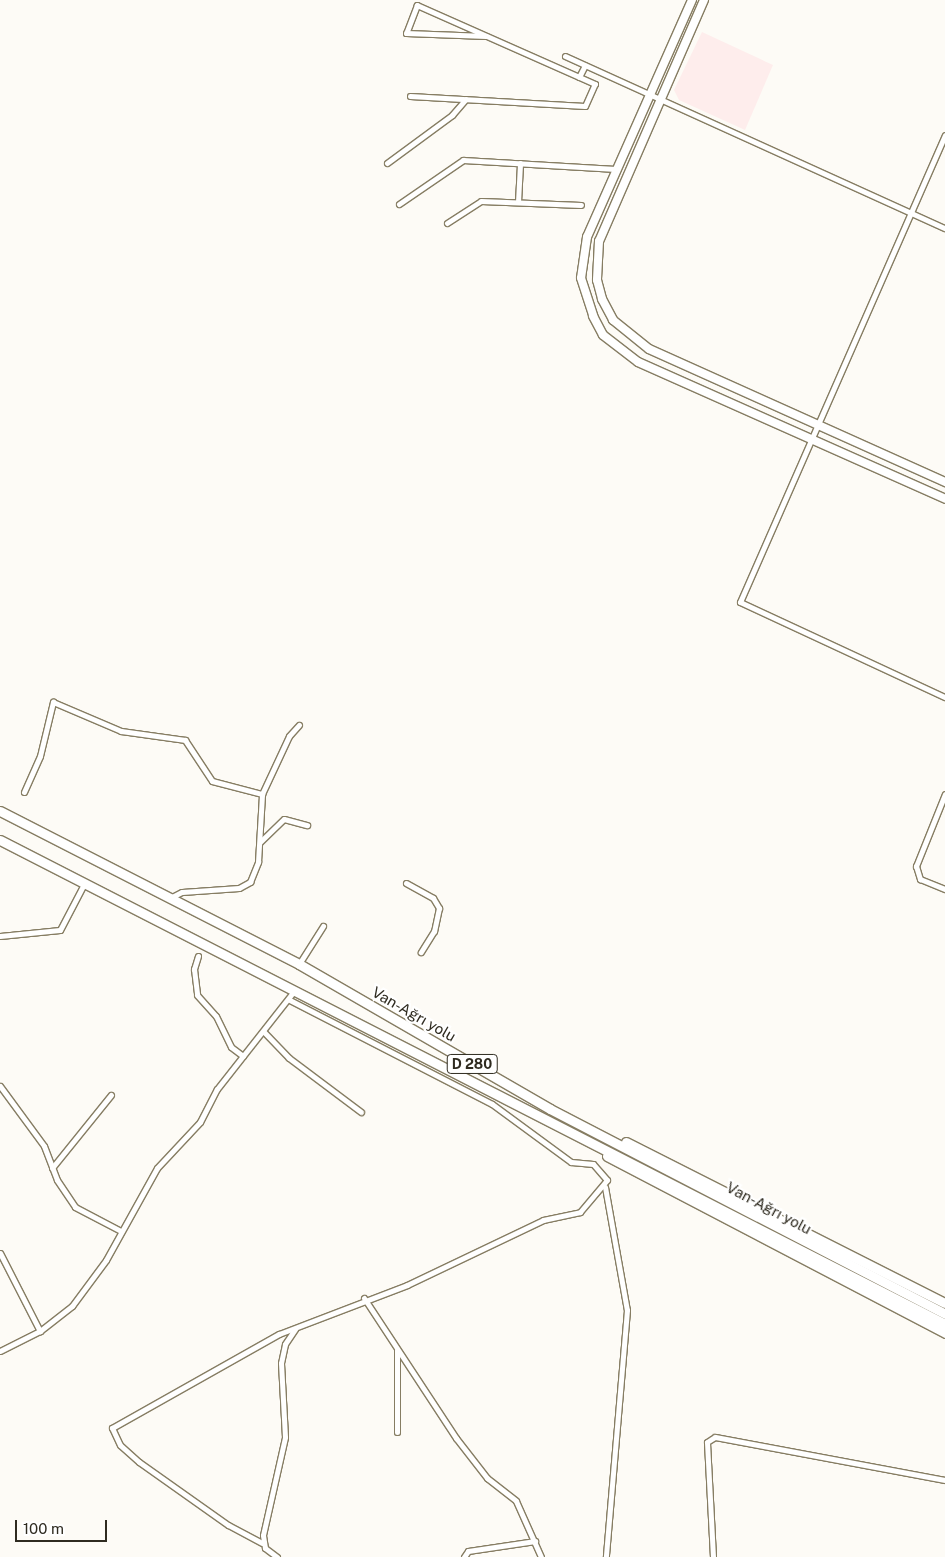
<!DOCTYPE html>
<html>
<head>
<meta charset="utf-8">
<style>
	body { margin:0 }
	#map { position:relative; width:945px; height:1557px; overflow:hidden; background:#fdfbf6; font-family:"Public Sans",sans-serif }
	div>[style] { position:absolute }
	.education>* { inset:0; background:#feedec }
	.roads { filter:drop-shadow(1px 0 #867d63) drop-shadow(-1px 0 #867d63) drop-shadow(0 1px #867d63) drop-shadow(0 -1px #867d63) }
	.street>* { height:5px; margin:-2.5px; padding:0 2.5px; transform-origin:2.5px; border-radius:2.5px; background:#fff }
	.secondary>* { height:8px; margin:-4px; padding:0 4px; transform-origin:4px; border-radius:4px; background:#fff }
	.highway>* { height:9px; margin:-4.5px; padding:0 4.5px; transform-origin:4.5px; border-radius:4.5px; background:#fff }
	span { translate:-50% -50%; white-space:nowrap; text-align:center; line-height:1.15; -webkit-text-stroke:4.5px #fff; paint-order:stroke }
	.shield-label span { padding:1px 4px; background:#fff; border:1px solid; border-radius:4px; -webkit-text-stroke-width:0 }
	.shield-label { font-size:14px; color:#2f2b20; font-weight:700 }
	.street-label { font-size:15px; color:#2f2b20 }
	.scale { position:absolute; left:15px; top:1520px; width:92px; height:22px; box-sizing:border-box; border:2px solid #2f2b20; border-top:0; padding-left:6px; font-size:15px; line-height:18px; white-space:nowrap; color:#2f2b20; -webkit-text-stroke:4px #fff; paint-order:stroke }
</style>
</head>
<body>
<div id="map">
	<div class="education">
		<i style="clip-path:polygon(702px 32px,773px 65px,745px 130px,679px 100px,674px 90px)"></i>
	</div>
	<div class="roads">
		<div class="street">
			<i style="left:565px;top:56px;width:417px;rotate:24.4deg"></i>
			<i style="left:579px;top:77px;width:13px;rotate:-63deg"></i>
			<i style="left:410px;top:96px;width:175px;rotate:3.3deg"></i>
			<i style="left:585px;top:106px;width:24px;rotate:-66deg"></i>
			<i style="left:595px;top:84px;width:195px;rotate:-156.1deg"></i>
			<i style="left:417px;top:5px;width:30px;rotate:111deg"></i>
			<i style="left:406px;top:33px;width:80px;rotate:2.1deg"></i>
			<i style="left:945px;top:135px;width:510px;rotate:113.7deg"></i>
			<i style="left:740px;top:602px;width:226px;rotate:24.9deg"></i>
			<i style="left:387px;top:163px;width:81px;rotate:-36.4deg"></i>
			<i style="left:452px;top:115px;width:21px;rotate:-49deg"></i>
			<i style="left:518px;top:202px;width:39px;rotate:-87deg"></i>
			<i style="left:399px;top:204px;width:78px;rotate:-34.5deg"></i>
			<i style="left:463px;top:160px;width:153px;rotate:3.4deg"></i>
			<i style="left:447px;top:223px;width:40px;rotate:-32.9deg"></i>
			<i style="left:481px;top:201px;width:100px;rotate:2.3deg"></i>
			<i style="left:24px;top:792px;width:39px;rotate:-66deg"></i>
			<i style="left:40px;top:756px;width:56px;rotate:-76.5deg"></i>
			<i style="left:53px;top:702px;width:74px;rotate:23.1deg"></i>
			<i style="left:121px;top:731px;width:65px;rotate:8deg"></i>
			<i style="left:185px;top:740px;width:49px;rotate:56.6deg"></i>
			<i style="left:212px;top:781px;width:52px;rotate:14.6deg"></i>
			<i style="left:945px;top:794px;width:78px;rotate:111.9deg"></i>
			<i style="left:916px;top:866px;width:14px;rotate:73deg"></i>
			<i style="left:920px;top:879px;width:27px;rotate:22deg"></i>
			<i style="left:260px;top:842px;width:33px;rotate:-44deg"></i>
			<i style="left:284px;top:819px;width:24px;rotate:15deg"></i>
			<i style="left:406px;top:883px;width:31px;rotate:29deg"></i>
			<i style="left:433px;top:898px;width:12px;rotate:59deg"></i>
			<i style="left:439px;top:908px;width:24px;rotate:102deg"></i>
			<i style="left:434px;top:931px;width:25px;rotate:122deg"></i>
			<i style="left:170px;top:898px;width:13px;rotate:-27deg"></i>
			<i style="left:182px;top:892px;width:57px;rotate:-4deg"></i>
			<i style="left:239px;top:888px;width:13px;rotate:-29deg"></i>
			<i style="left:250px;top:882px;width:22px;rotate:-68deg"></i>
			<i style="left:258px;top:862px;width:68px;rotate:-86.6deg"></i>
			<i style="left:262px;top:794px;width:64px;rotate:-65deg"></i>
			<i style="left:289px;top:736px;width:15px;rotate:-48deg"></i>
			<i style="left:0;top:936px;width:60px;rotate:-5.7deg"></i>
			<i style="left:60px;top:930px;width:52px;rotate:-62.4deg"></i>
			<i style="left:198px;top:956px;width:14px;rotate:107deg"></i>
			<i style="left:194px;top:969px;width:26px;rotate:83deg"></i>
			<i style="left:197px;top:995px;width:28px;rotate:48deg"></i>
			<i style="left:216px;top:1016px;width:34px;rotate:64deg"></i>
			<i style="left:231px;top:1047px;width:15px;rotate:37deg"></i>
			<i style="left:299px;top:964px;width:45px;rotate:-57.7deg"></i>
			<i style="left:264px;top:1032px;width:36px;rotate:46deg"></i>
			<i style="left:289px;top:1058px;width:90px;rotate:36.9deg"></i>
			<i style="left:0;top:1086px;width:74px;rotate:53.7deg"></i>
			<i style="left:44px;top:1146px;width:36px;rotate:69deg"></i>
			<i style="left:57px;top:1180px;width:32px;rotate:56deg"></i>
			<i style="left:75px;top:1207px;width:52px;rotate:27.6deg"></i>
			<i style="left:52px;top:1168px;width:94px;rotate:-51.1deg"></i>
			<i style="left:605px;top:1187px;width:125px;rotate:79.9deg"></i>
			<i style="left:627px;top:1310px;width:248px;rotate:94.9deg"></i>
			<i style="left:0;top:1253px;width:88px;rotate:62.9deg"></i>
			<i style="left:40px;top:1331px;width:41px;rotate:-38deg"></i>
			<i style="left:72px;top:1306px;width:57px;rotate:-53.5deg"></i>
			<i style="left:106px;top:1260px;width:105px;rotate:-61deg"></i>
			<i style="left:157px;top:1168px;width:63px;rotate:-46.9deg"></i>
			<i style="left:200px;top:1122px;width:37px;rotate:-63deg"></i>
			<i style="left:217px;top:1089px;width:125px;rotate:-51.8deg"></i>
			<i style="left:364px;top:1298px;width:168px;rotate:56.7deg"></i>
			<i style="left:456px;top:1438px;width:51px;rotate:52.2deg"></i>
			<i style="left:487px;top:1478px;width:37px;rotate:38deg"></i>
			<i style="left:516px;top:1501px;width:61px;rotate:65.9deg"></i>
			<i style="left:0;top:1351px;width:45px;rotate:-26.6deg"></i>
			<i style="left:397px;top:1432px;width:82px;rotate:-90deg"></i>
			<i style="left:262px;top:1543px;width:38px;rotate:-152deg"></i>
			<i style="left:228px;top:1525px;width:109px;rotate:-144.7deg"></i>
			<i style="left:139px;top:1462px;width:25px;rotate:-138deg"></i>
			<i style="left:120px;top:1445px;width:19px;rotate:-115deg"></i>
			<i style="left:112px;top:1428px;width:192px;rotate:-29.4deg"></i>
			<i style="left:279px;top:1334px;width:137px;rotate:-20.9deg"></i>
			<i style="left:407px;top:1285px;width:151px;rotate:-25.5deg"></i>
			<i style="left:543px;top:1220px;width:38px;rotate:-12deg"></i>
			<i style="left:580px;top:1212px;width:42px;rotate:-49.8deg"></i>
			<i style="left:607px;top:1180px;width:21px;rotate:-131deg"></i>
			<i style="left:593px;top:1164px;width:22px;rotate:-175deg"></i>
			<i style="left:571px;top:1162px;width:98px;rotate:-143.7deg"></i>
			<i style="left:492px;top:1104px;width:227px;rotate:-152.8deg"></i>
			<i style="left:277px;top:1557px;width:15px;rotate:-143deg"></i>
			<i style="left:265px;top:1548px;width:13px;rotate:-99deg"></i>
			<i style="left:263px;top:1535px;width:100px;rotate:-77.3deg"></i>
			<i style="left:285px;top:1437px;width:74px;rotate:-93.1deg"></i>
			<i style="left:281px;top:1363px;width:19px;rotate:-78deg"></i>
			<i style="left:285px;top:1344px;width:18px;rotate:-56deg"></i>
			<i style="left:464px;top:1557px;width:7px;rotate:-56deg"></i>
			<i style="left:468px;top:1551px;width:68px;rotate:-8.5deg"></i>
			<i style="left:713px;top:1557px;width:115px;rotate:-93deg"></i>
			<i style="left:707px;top:1442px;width:9px;rotate:-32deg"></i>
			<i style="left:715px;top:1437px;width:234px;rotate:10.6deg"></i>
		</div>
		<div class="secondary">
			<i style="left:692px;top:0;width:259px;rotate:113.9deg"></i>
			<i style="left:587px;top:237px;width:41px;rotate:98.3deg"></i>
			<i style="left:581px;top:278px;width:40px;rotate:72deg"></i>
			<i style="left:593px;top:316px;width:21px;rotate:62deg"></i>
			<i style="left:603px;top:335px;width:44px;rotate:37.6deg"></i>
			<i style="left:638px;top:362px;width:336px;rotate:24deg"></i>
			<i style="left:704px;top:0;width:263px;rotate:113.5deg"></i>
			<i style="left:599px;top:241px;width:39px;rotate:93deg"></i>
			<i style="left:597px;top:280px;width:20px;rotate:75deg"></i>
			<i style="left:602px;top:299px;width:24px;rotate:62deg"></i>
			<i style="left:613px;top:320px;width:46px;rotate:38.9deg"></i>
			<i style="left:649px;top:349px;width:325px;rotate:24.2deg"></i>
		</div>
		<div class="highway">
			<i style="left:0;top:811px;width:336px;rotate:27.1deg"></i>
			<i style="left:299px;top:964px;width:290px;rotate:30deg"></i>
			<i style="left:550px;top:1109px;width:445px;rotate:27.4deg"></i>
			<i style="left:0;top:840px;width:1062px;rotate:27.12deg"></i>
			<i style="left:626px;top:1142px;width:357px;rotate:26.8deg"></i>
			<i style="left:607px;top:1156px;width:382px;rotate:27.6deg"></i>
		</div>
	</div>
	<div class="shield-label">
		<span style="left:472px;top:1064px">D 280</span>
	</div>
	<div class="street-label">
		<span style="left:414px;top:1014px;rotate:30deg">Van-Ağrı yolu</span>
		<span style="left:769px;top:1208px;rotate:28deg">Van-Ağrı yolu</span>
	</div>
	<div class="scale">100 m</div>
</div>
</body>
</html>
